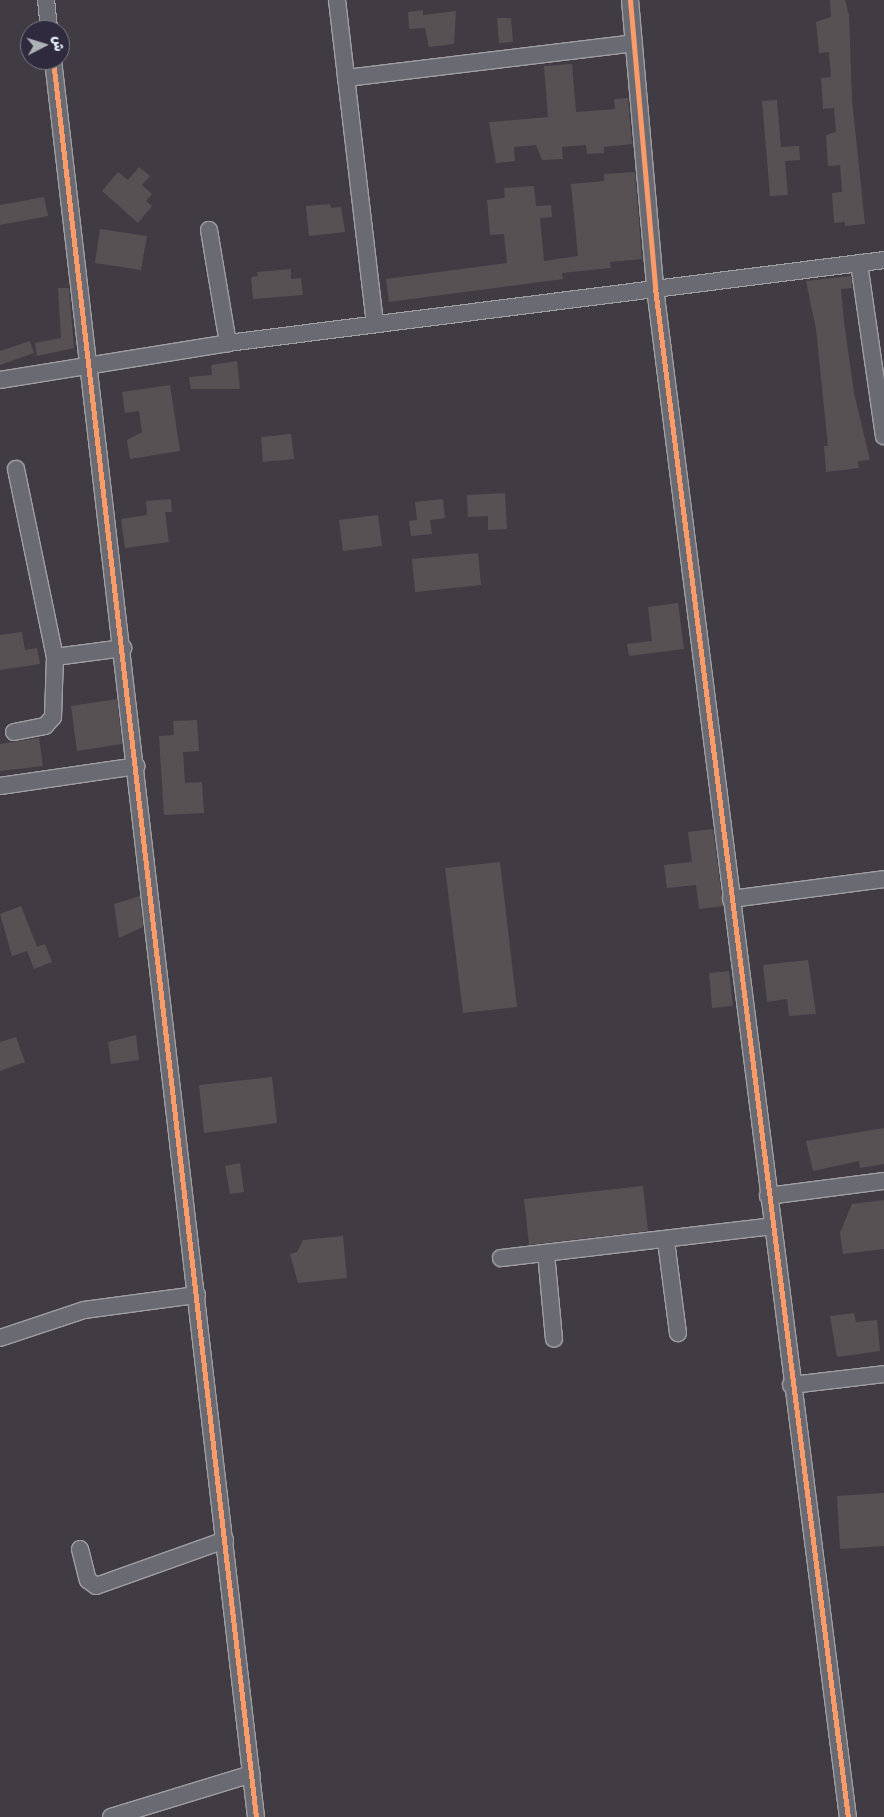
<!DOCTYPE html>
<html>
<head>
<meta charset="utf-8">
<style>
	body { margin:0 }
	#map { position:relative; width:884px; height:1817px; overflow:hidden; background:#413c43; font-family:Delius,"Playpen Sans Arabic",sans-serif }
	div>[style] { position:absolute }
	.building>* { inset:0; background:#575154 }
	.roads { filter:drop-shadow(1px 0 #a09fa4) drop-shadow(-1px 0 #a09fa4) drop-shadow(0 1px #a09fa4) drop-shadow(0 -1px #a09fa4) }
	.minor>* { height:16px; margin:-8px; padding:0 8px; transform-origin:8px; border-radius:8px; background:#6a6b72 }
	.cycleway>* { height:5px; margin:-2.5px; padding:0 2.5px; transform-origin:2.5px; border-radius:2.5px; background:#fa9b69 }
	span { translate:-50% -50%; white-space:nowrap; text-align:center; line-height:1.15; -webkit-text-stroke:4.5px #2f2a3d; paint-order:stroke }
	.north { position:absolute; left:20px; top:20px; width:50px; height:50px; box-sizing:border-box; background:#2f2a3d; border:1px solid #797a88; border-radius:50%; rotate:85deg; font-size:14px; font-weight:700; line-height:20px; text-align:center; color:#e8f1f8 }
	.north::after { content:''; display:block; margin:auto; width:18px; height:22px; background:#aeb2b9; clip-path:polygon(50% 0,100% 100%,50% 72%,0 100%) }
</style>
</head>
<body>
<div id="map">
	<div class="building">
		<i style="clip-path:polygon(830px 0,845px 0,849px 15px,852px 100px,865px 224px,845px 226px,845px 222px,834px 223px,832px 193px,842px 192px,840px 165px,828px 166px,826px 135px,836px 132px,834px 108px,823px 109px,821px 78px,831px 77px,829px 52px,819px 53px,816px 22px,831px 17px)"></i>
		<i style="clip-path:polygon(423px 10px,423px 15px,456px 11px,454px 44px,429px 47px,425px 28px,409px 29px,408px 12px)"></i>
		<i style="clip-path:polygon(497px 18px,511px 18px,513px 42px,499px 43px)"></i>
		<i style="clip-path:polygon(572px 64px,576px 112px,615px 109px,614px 99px,628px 98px,632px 144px,604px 147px,604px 153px,587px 154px,586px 145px,562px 147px,563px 159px,542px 160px,536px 145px,514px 147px,515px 161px,496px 163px,489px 122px,548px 117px,544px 66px)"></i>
		<i style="clip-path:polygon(777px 100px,781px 147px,799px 146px,800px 160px,785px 161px,788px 195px,770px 196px,762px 101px)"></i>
		<i style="clip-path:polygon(139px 167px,150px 176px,142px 185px,152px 194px,146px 201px,152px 206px,138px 223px,102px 191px,118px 172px,128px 180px)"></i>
		<i style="clip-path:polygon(635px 172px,642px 259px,610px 262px,611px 268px,562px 273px,563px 279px,389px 302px,386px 279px,507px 263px,504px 234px,490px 235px,487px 200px,505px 198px,504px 188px,534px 186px,536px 206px,551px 205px,552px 217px,540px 218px,544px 261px,578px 256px,571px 184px,604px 181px,604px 174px)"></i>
		<i style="clip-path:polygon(44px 197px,48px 216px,0 225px,0 205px)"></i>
		<i style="clip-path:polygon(330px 204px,331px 208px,341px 207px,345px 232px,309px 236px,306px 206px)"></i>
		<i style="clip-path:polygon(100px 229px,147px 236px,141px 270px,95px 263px)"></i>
		<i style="clip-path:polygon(291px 269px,291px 279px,301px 278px,303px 295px,253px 299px,251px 277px,258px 276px,257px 272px)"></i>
		<i style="clip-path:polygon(851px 276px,852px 288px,841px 289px,844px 322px,854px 393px,870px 460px,858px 461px,859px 468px,826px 472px,824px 446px,828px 446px,816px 329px,806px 281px)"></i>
		<i style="clip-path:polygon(58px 288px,69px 288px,74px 348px,37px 356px,35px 343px,61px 338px)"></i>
		<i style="clip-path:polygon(30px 341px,34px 353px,0 365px,0 351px)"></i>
		<i style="clip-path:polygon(237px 361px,240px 389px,191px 389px,189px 377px,212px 375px,211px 365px)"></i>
		<i style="clip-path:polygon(170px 385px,180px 451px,130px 459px,127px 440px,142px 432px,139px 411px,125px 413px,122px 392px)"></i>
		<i style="clip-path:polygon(291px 434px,294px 459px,263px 462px,261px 437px)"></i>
		<i style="clip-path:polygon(505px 493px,507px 529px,488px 530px,488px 516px,468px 517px,467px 495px)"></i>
		<i style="clip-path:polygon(171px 499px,172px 512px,165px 512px,169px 542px,125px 548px,121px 519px,147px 515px,146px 501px)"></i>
		<i style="clip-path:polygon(443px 499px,445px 518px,430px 520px,432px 534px,411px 536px,409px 521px,417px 520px,415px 502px)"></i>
		<i style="clip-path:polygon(378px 515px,382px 546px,343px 551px,339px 520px)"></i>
		<i style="clip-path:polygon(478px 553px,481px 585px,415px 592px,412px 559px)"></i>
		<i style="clip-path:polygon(678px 603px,684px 649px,629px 656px,627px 644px,652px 641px,648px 607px)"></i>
		<i style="clip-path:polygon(22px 632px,25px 650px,37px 648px,40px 664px,0 670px,0 635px)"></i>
		<i style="clip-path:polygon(117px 699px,122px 744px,77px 751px,71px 706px)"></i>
		<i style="clip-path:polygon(197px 720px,199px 751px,183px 752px,185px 783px,202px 782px,204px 813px,164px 815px,159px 736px,174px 735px,173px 721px)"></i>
		<i style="clip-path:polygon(39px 738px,43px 766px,0 771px,0 744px)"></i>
		<i style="clip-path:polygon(713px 829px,723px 906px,699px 909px,696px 885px,667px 888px,664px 865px,692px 862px,688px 832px)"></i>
		<i style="clip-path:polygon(500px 862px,517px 1007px,463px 1013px,445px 868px)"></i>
		<i style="clip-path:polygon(140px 896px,143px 927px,119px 938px,114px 904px)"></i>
		<i style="clip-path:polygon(21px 906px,37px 947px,45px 944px,52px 962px,34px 969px,27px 951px,12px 956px,0 914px)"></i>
		<i style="clip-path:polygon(808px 960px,816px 1014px,789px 1016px,787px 999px,767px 1002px,763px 965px)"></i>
		<i style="clip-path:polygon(729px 971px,733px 1006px,712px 1008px,709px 973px)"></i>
		<i style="clip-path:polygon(136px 1035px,139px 1060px,111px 1064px,108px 1042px)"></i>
		<i style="clip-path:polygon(16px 1037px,25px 1062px,0 1071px,0 1042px)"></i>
		<i style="clip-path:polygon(272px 1077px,277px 1123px,204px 1133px,199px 1085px)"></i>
		<i style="clip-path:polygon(884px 1128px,884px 1164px,860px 1168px,859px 1161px,813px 1171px,806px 1141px)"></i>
		<i style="clip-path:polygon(240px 1163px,244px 1192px,230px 1194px,225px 1166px)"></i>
		<i style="clip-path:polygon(643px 1186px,648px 1231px,529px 1245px,524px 1199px)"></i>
		<i style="clip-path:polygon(884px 1200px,884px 1249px,843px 1254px,840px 1233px,852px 1204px)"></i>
		<i style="clip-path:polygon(343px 1236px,347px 1278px,298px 1283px,290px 1254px,297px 1252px,303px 1240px)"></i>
		<i style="clip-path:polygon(854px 1313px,856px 1322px,877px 1320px,880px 1351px,837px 1357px,830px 1316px)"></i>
		<i style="clip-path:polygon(884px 1493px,884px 1546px,840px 1549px,837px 1496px)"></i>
	</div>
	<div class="roads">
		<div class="minor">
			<i style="left:46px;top:0;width:30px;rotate:84deg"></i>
			<i style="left:337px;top:0;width:326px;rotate:83.3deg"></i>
			<i style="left:630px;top:0;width:289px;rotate:85deg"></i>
			<i style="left:655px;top:288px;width:1541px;rotate:82.81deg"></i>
			<i style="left:53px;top:60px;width:1769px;rotate:83.41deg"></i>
			<i style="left:346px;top:78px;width:290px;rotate:-6.9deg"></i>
			<i style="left:209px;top:230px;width:115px;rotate:80.5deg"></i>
			<i style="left:859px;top:263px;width:175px;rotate:81.8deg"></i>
			<i style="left:0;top:380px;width:231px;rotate:-9.2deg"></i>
			<i style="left:228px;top:343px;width:661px;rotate:-7.21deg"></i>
			<i style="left:16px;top:469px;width:192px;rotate:78.3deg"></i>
			<i style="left:55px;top:657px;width:69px;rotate:-7.5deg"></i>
			<i style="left:14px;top:732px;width:32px;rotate:-11deg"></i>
			<i style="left:45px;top:726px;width:12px;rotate:-48deg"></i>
			<i style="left:53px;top:717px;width:60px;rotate:-88.1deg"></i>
			<i style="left:0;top:786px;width:138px;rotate:-8.3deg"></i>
			<i style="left:731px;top:899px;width:154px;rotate:-7.4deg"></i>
			<i style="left:768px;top:1196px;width:117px;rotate:-7.4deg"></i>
			<i style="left:666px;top:1241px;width:93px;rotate:82.6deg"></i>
			<i style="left:546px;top:1253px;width:86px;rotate:84.7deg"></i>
			<i style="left:501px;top:1258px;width:274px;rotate:-6.7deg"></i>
			<i style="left:0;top:1338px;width:89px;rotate:-18.4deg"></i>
			<i style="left:84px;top:1310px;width:114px;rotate:-7.6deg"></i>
			<i style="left:791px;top:1385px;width:94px;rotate:-6.7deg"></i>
			<i style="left:80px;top:1549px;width:32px;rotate:76deg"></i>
			<i style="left:88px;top:1580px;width:10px;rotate:37deg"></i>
			<i style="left:96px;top:1586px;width:137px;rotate:-19.6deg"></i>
			<i style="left:111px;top:1817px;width:147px;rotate:-17deg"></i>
		</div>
	</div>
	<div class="cycleway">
		<i style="left:630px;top:0;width:289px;rotate:85deg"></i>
		<i style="left:655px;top:288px;width:1541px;rotate:82.81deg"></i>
		<i style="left:53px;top:60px;width:1769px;rotate:83.41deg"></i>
	</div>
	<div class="north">ش</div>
</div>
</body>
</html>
